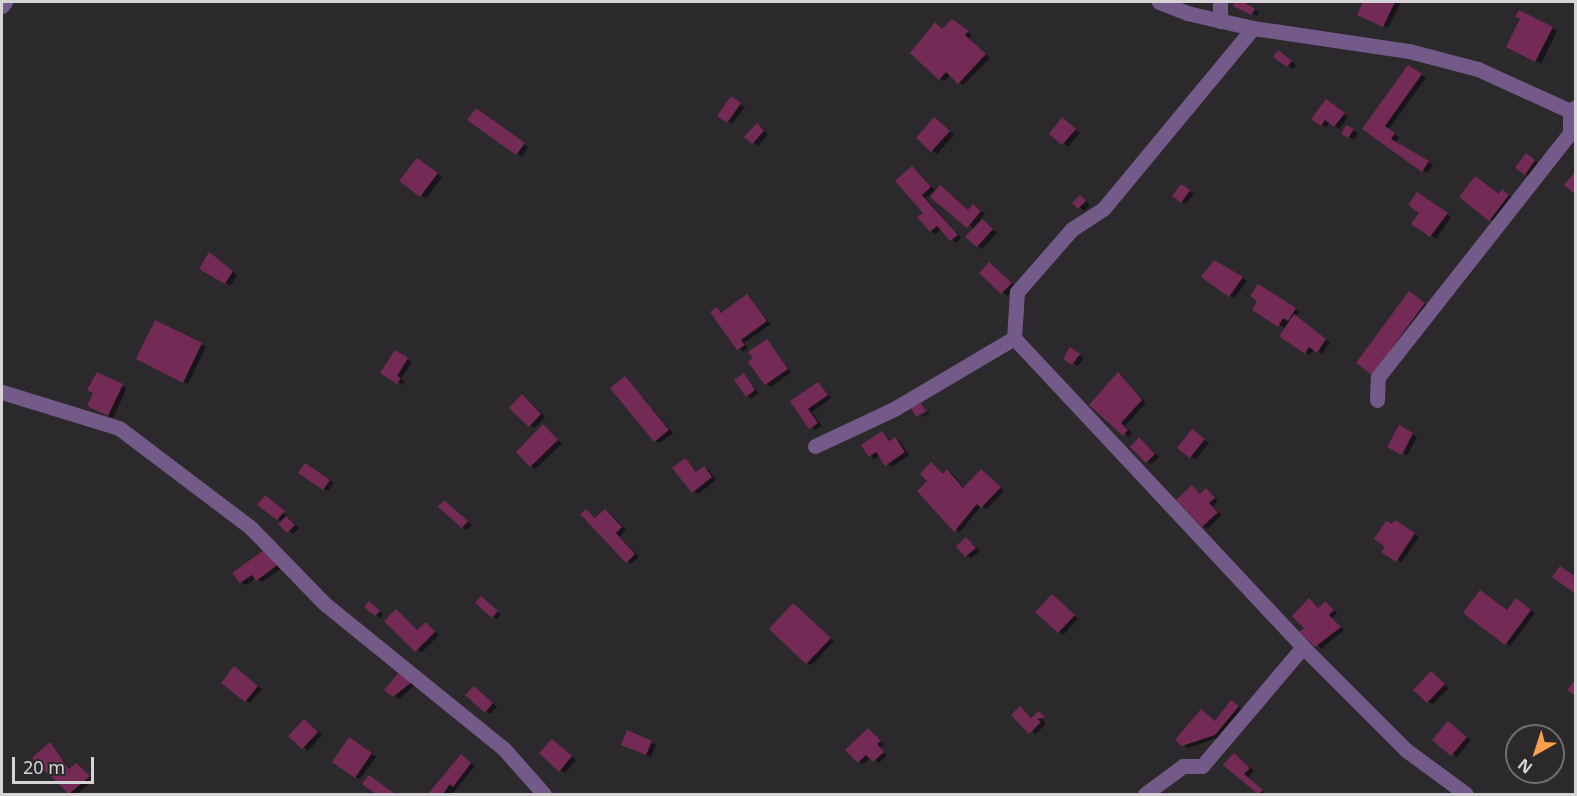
<!DOCTYPE html>
<html>
<head>
<meta charset="utf-8">
<style>
	body { margin:0 }
	#map { position:relative; width:1577px; height:796px; overflow:hidden; background:#2c292c; font-family:"Noto Sans",sans-serif }
	div>[style] { position:absolute }
	.shadow>* { inset:0; background:#0007 }
	.building>* { inset:0; background:#732b56 }
	.minor>* { height:15px; margin:-7.5px; padding:0 7.5px; transform-origin:7.5px; border-radius:7.5px; background:#735a89 }
	span { translate:-50% -50%; white-space:nowrap; text-align:center; line-height:1.15; -webkit-text-stroke:4.5px #2c292c; paint-order:stroke }
	.frame { position:absolute; inset:0; border:3px solid #d6d4d6; pointer-events:none }
	.north { position:absolute; left:1505px; top:724px; width:60px; height:60px; box-sizing:border-box; background:#2c292c; border:2px solid #706d70; border-radius:50%; rotate:219deg; font-size:16px; font-weight:700; line-height:24px; text-align:center; color:#d6d4d6 }
	.north::after { content:''; display:block; margin:auto; width:21px; height:27px; background:#f8a04b; clip-path:polygon(50% 0,100% 100%,50% 72%,0 100%) }
	.scale { position:absolute; left:12px; top:757px; width:82px; height:27px; box-sizing:border-box; border:3px solid #d6d4d6; border-top:0; padding-left:8px; font-size:18px; line-height:21px; white-space:nowrap; color:#d6d4d6; -webkit-text-stroke:4px #2c292c; paint-order:stroke }
</style>
</head>
<body>
<div id="map">
	<div class="shadow">
		<i style="clip-path:polygon(1236px 2px,1250px 2px,1247px 6px,1259px 12px,1257px 16px,1235px 5px)"></i>
		<i style="clip-path:polygon(1365px 2px,1401px 2px,1388px 28px,1359px 15px)"></i>
		<i style="clip-path:polygon(1519px 12px,1557px 31px,1541px 64px,1508px 47px,1522px 19px)"></i>
		<i style="clip-path:polygon(957px 23px,972px 35px,969px 38px,990px 58px,963px 85px,951px 75px,944px 81px,940px 79px,943px 30px)"></i>
		<i style="clip-path:polygon(1283px 55px,1296px 65px,1293px 69px,1275px 56px)"></i>
		<i style="clip-path:polygon(1414px 69px,1426px 78px,1388px 130px,1399px 137px,1395px 143px,1433px 165px,1427px 173px,1364px 128px)"></i>
		<i style="clip-path:polygon(731px 98px,745px 107px,732px 124px,719px 116px)"></i>
		<i style="clip-path:polygon(1331px 104px,1348px 117px,1339px 129px,1330px 122px,1326px 127px,1322px 125px)"></i>
		<i style="clip-path:polygon(481px 113px,528px 147px,522px 157px,469px 120px)"></i>
		<i style="clip-path:polygon(939px 122px,954px 135px,937px 154px,918px 138px)"></i>
		<i style="clip-path:polygon(1067px 122px,1080px 133px,1068px 147px,1051px 133px)"></i>
		<i style="clip-path:polygon(757px 125px,768px 134px,758px 146px,746px 137px)"></i>
		<i style="clip-path:polygon(1347px 127px,1358px 133px,1354px 140px,1343px 133px)"></i>
		<i style="clip-path:polygon(1531px 158px,1539px 164px,1530px 177px,1525px 174px)"></i>
		<i style="clip-path:polygon(423px 162px,442px 177px,426px 199px,402px 181px)"></i>
		<i style="clip-path:polygon(912px 168px,935px 190px,926px 198px,961px 238px,956px 243px,941px 229px,936px 234px,931px 231px)"></i>
		<i style="clip-path:polygon(1182px 186px,1194px 194px,1186px 204px,1182px 202px)"></i>
		<i style="clip-path:polygon(945px 190px,969px 211px,978px 208px,985px 214px,980px 220px,997px 233px,982px 249px,978px 246px,974px 230px)"></i>
		<i style="clip-path:polygon(1507px 194px,1513px 198px,1494px 222px,1490px 219px)"></i>
		<i style="clip-path:polygon(1422px 196px,1451px 217px,1436px 239px,1413px 223px,1421px 213px)"></i>
		<i style="clip-path:polygon(1085px 200px,1090px 205px,1084px 211px,1074px 203px)"></i>
		<i style="clip-path:polygon(209px 254px,237px 275px,230px 286px,201px 268px)"></i>
		<i style="clip-path:polygon(990px 264px,1016px 287px,1007px 296px,981px 273px)"></i>
		<i style="clip-path:polygon(1229px 269px,1247px 281px,1234px 298px,1229px 296px)"></i>
		<i style="clip-path:polygon(1259px 286px,1300px 312px,1295px 316px,1330px 343px,1322px 354px,1314px 349px,1310px 355px,1306px 353px,1286px 329px,1254px 309px,1259px 301px)"></i>
		<i style="clip-path:polygon(747px 296px,771px 324px,744px 343px,748px 348px,743px 352px,712px 312px,717px 309px,723px 313px)"></i>
		<i style="clip-path:polygon(1414px 296px,1429px 307px,1373px 374px)"></i>
		<i style="clip-path:polygon(156px 322px,206px 347px,188px 384px,143px 362px)"></i>
		<i style="clip-path:polygon(767px 341px,791px 372px,771px 387px,766px 384px)"></i>
		<i style="clip-path:polygon(1070px 350px,1084px 358px,1078px 366px,1065px 358px)"></i>
		<i style="clip-path:polygon(396px 352px,412px 362px,401px 379px,405px 382px,403px 385px,383px 373px)"></i>
		<i style="clip-path:polygon(97px 374px,127px 388px,113px 418px,93px 408px)"></i>
		<i style="clip-path:polygon(1118px 374px,1146px 403px,1125px 426px,1132px 433px,1129px 437px,1091px 405px)"></i>
		<i style="clip-path:polygon(744px 375px,759px 393px,751px 399px,747px 396px)"></i>
		<i style="clip-path:polygon(625px 377px,673px 433px,660px 443px,655px 441px)"></i>
		<i style="clip-path:polygon(818px 383px,831px 398px,812px 412px,822px 426px,815px 430px,792px 401px)"></i>
		<i style="clip-path:polygon(527px 399px,545px 417px,535px 428px,530px 426px)"></i>
		<i style="clip-path:polygon(928px 412px,930px 414px,919px 417px)"></i>
		<i style="clip-path:polygon(544px 426px,562px 444px,535px 469px,531px 466px)"></i>
		<i style="clip-path:polygon(1399px 427px,1417px 437px,1407px 456px,1389px 446px)"></i>
		<i style="clip-path:polygon(882px 433px,891px 441px,900px 441px,909px 455px,891px 467px,880px 455px,875px 459px,870px 456px)"></i>
		<i style="clip-path:polygon(1197px 434px,1209px 443px,1196px 459px,1191px 457px)"></i>
		<i style="clip-path:polygon(1140px 439px,1159px 457px,1152px 464px,1147px 462px)"></i>
		<i style="clip-path:polygon(685px 460px,698px 473px,704px 468px,709px 470px,716px 480px,698px 494px,693px 491px)"></i>
		<i style="clip-path:polygon(306px 465px,334px 483px,328px 491px,324px 489px)"></i>
		<i style="clip-path:polygon(936px 467px,944px 475px,948px 471px,952px 473px,965px 489px,982px 471px,1004px 491px,987px 509px,981px 506px,959px 533px,929px 481px)"></i>
		<i style="clip-path:polygon(1192px 487px,1201px 494px,1206px 490px,1218px 501px,1213px 506px,1222px 515px,1207px 529px,1202px 526px)"></i>
		<i style="clip-path:polygon(270px 500px,299px 528px,293px 534px,278px 519px)"></i>
		<i style="clip-path:polygon(449px 505px,472px 525px,467px 530px,462px 527px)"></i>
		<i style="clip-path:polygon(587px 511px,597px 519px,606px 511px,610px 513px,626px 530px,620px 537px,639px 557px,631px 564px,627px 561px)"></i>
		<i style="clip-path:polygon(1400px 524px,1419px 537px,1401px 563px,1387px 546px)"></i>
		<i style="clip-path:polygon(967px 539px,980px 551px,971px 558px,966px 556px)"></i>
		<i style="clip-path:polygon(267px 549px,283px 567px,262px 582px,256px 578px,246px 585px,241px 582px)"></i>
		<i style="clip-path:polygon(1057px 599px,1078px 619px,1063px 635px,1059px 632px)"></i>
		<i style="clip-path:polygon(1309px 600px,1319px 608px,1325px 603px,1330px 605px,1337px 613px,1332px 618px,1344px 630px,1321px 649px,1306px 628px)"></i>
		<i style="clip-path:polygon(486px 601px,501px 615px,497px 619px,493px 616px)"></i>
		<i style="clip-path:polygon(1521px 603px,1535px 613px,1510px 646px,1506px 643px,1508px 612px)"></i>
		<i style="clip-path:polygon(793px 605px,834px 641px,812px 665px,807px 663px)"></i>
		<i style="clip-path:polygon(374px 606px,383px 614px,380px 618px,366px 607px)"></i>
		<i style="clip-path:polygon(396px 611px,419px 631px,426px 624px,439px 635px,421px 653px)"></i>
		<i style="clip-path:polygon(239px 671px,262px 689px,250px 703px,246px 701px)"></i>
		<i style="clip-path:polygon(400px 673px,416px 684px,399px 699px,394px 696px)"></i>
		<i style="clip-path:polygon(1436px 676px,1449px 688px,1433px 704px,1428px 702px)"></i>
		<i style="clip-path:polygon(479px 690px,497px 707px,490px 714px,486px 712px)"></i>
		<i style="clip-path:polygon(1236px 704px,1243px 710px,1220px 737px,1188px 748px,1183px 745px)"></i>
		<i style="clip-path:polygon(1020px 708px,1033px 719px,1039px 713px,1046px 719px,1043px 717px,1045px 725px,1035px 735px)"></i>
		<i style="clip-path:polygon(305px 721px,322px 735px,308px 751px,290px 736px)"></i>
		<i style="clip-path:polygon(1449px 723px,1471px 740px,1457px 757px,1434px 740px)"></i>
		<i style="clip-path:polygon(869px 730px,884px 744px,880px 748px,887px 755px,879px 763px,871px 757px,863px 764px,859px 762px)"></i>
		<i style="clip-path:polygon(553px 741px,576px 760px,565px 773px,560px 770px)"></i>
		<i style="clip-path:polygon(354px 742px,376px 757px,360px 779px,355px 777px)"></i>
		<i style="clip-path:polygon(651px 742px,656px 745px,651px 757px,628px 747px)"></i>
		<i style="clip-path:polygon(51px 744px,71px 770px,77px 765px,94px 780px,77px 794px,70px 793px,34px 758px)"></i>
		<i style="clip-path:polygon(461px 756px,475px 766px,452px 794px,431px 794px)"></i>
		<i style="clip-path:polygon(1239px 758px,1254px 771px,1248px 778px,1265px 794px,1258px 794px,1225px 765px)"></i>
	</div>
	<div class="building">
		<i style="clip-path:polygon(1235px 2px,1244px 2px,1255px 9px,1251px 15px,1233px 6px)"></i>
		<i style="clip-path:polygon(1363px 2px,1395px 2px,1383px 27px,1357px 15px)"></i>
		<i style="clip-path:polygon(1519px 10px,1553px 27px,1535px 62px,1506px 47px,1520px 19px,1515px 17px)"></i>
		<i style="clip-path:polygon(952px 19px,969px 31px,965px 35px,986px 54px,958px 84px,946px 72px,939px 80px,910px 53px,935px 22px,942px 29px)"></i>
		<i style="clip-path:polygon(1278px 50px,1292px 61px,1287px 67px,1273px 57px)"></i>
		<i style="clip-path:polygon(1408px 65px,1422px 74px,1385px 126px,1395px 133px,1391px 139px,1429px 161px,1422px 172px,1362px 129px)"></i>
		<i style="clip-path:polygon(731px 96px,741px 103px,727px 123px,717px 116px)"></i>
		<i style="clip-path:polygon(1326px 99px,1345px 113px,1334px 127px,1325px 120px,1321px 126px,1311px 119px)"></i>
		<i style="clip-path:polygon(476px 108px,525px 143px,516px 155px,467px 120px)"></i>
		<i style="clip-path:polygon(934px 117px,950px 131px,931px 152px,916px 138px)"></i>
		<i style="clip-path:polygon(1062px 117px,1076px 129px,1062px 145px,1049px 134px)"></i>
		<i style="clip-path:polygon(757px 123px,764px 131px,752px 144px,744px 137px)"></i>
		<i style="clip-path:polygon(1346px 125px,1354px 129px,1348px 138px,1341px 134px)"></i>
		<i style="clip-path:polygon(1526px 153px,1535px 160px,1525px 175px,1515px 168px)"></i>
		<i style="clip-path:polygon(417px 158px,438px 173px,420px 197px,399px 181px)"></i>
		<i style="clip-path:polygon(912px 166px,931px 187px,922px 195px,958px 235px,950px 241px,937px 226px,930px 232px,924px 225px,917px 217px,923px 213px,895px 181px)"></i>
		<i style="clip-path:polygon(1574px 173px,1576px 174px,1576px 195px,1564px 185px)"></i>
		<i style="clip-path:polygon(1475px 176px,1499px 194px,1502px 189px,1509px 195px,1489px 221px,1459px 197px)"></i>
		<i style="clip-path:polygon(1181px 184px,1190px 190px,1181px 203px,1172px 196px)"></i>
		<i style="clip-path:polygon(940px 185px,968px 210px,973px 204px,981px 211px,967px 228px,930px 197px)"></i>
		<i style="clip-path:polygon(1417px 192px,1448px 213px,1430px 237px,1411px 224px,1419px 213px,1408px 205px)"></i>
		<i style="clip-path:polygon(1080px 195px,1086px 201px,1078px 209px,1072px 203px)"></i>
		<i style="clip-path:polygon(982px 219px,993px 229px,977px 247px,965px 237px)"></i>
		<i style="clip-path:polygon(209px 252px,233px 271px,225px 284px,199px 269px)"></i>
		<i style="clip-path:polygon(1214px 260px,1243px 277px,1229px 297px,1201px 277px)"></i>
		<i style="clip-path:polygon(989px 262px,1012px 283px,1001px 294px,979px 273px)"></i>
		<i style="clip-path:polygon(1258px 284px,1296px 308px,1288px 321px,1283px 318px,1278px 327px,1252px 310px,1257px 301px,1250px 296px)"></i>
		<i style="clip-path:polygon(1409px 291px,1425px 303px,1372px 375px,1356px 363px)"></i>
		<i style="clip-path:polygon(747px 294px,767px 321px,741px 340px,745px 345px,737px 350px,710px 312px,717px 307px,721px 313px)"></i>
		<i style="clip-path:polygon(1294px 314px,1326px 339px,1317px 353px,1309px 347px,1305px 354px,1279px 336px)"></i>
		<i style="clip-path:polygon(155px 320px,202px 343px,183px 383px,136px 359px)"></i>
		<i style="clip-path:polygon(767px 339px,788px 369px,765px 385px,748px 362px,753px 358px,748px 352px)"></i>
		<i style="clip-path:polygon(1070px 347px,1080px 354px,1072px 365px,1063px 359px)"></i>
		<i style="clip-path:polygon(395px 350px,408px 358px,397px 376px,401px 378px,397px 384px,380px 373px)"></i>
		<i style="clip-path:polygon(97px 372px,123px 384px,108px 416px,87px 406px,93px 393px,87px 390px)"></i>
		<i style="clip-path:polygon(1118px 372px,1142px 400px,1121px 423px,1128px 430px,1123px 436px,1089px 405px)"></i>
		<i style="clip-path:polygon(744px 373px,755px 390px,746px 397px,734px 380px)"></i>
		<i style="clip-path:polygon(625px 376px,669px 430px,654px 442px,610px 388px)"></i>
		<i style="clip-path:polygon(818px 382px,828px 395px,808px 409px,818px 423px,809px 429px,790px 401px)"></i>
		<i style="clip-path:polygon(522px 394px,541px 414px,529px 427px,509px 408px)"></i>
		<i style="clip-path:polygon(921px 403px,926px 411px,916px 417px,911px 408px)"></i>
		<i style="clip-path:polygon(543px 424px,558px 440px,530px 467px,516px 452px)"></i>
		<i style="clip-path:polygon(1399px 425px,1413px 433px,1402px 455px,1387px 447px)"></i>
		<i style="clip-path:polygon(1192px 429px,1205px 439px,1190px 458px,1177px 448px)"></i>
		<i style="clip-path:polygon(882px 431px,889px 441px,895px 437px,905px 452px,885px 466px,876px 452px,869px 457px,861px 445px)"></i>
		<i style="clip-path:polygon(1139px 437px,1155px 454px,1146px 463px,1130px 447px)"></i>
		<i style="clip-path:polygon(685px 458px,696px 472px,704px 466px,712px 477px,692px 493px,672px 468px)"></i>
		<i style="clip-path:polygon(931px 462px,943px 474px,947px 469px,963px 488px,981px 469px,1001px 487px,981px 508px,977px 504px,954px 532px,917px 491px,927px 481px,920px 474px)"></i>
		<i style="clip-path:polygon(305px 463px,330px 480px,323px 490px,298px 473px)"></i>
		<i style="clip-path:polygon(1192px 485px,1200px 494px,1206px 488px,1215px 498px,1209px 503px,1218px 512px,1202px 527px,1176px 500px)"></i>
		<i style="clip-path:polygon(265px 495px,285px 511px,277px 520px,257px 505px)"></i>
		<i style="clip-path:polygon(444px 500px,468px 521px,462px 528px,438px 507px)"></i>
		<i style="clip-path:polygon(586px 509px,595px 518px,605px 509px,622px 527px,616px 533px,635px 554px,626px 563px,580px 514px)"></i>
		<i style="clip-path:polygon(286px 516px,295px 525px,287px 533px,278px 524px)"></i>
		<i style="clip-path:polygon(1395px 520px,1415px 533px,1396px 562px,1381px 552px,1385px 547px,1374px 539px,1386px 521px,1392px 524px)"></i>
		<i style="clip-path:polygon(966px 537px,976px 548px,965px 557px,956px 546px)"></i>
		<i style="clip-path:polygon(267px 548px,279px 564px,256px 581px,252px 575px,240px 583px,232px 573px)"></i>
		<i style="clip-path:polygon(1560px 566px,1576px 577px,1576px 594px,1552px 577px)"></i>
		<i style="clip-path:polygon(1480px 590px,1507px 610px,1516px 598px,1531px 610px,1505px 645px,1463px 613px)"></i>
		<i style="clip-path:polygon(1052px 594px,1075px 615px,1058px 633px,1035px 612px)"></i>
		<i style="clip-path:polygon(481px 596px,498px 611px,492px 618px,475px 603px)"></i>
		<i style="clip-path:polygon(1309px 598px,1318px 608px,1325px 601px,1334px 610px,1329px 615px,1341px 627px,1315px 647px,1299px 632px,1304px 628px,1292px 616px)"></i>
		<i style="clip-path:polygon(369px 601px,380px 611px,375px 616px,364px 607px)"></i>
		<i style="clip-path:polygon(793px 603px,831px 638px,806px 664px,769px 629px)"></i>
		<i style="clip-path:polygon(396px 609px,417px 630px,426px 622px,435px 632px,415px 652px,384px 621px)"></i>
		<i style="clip-path:polygon(234px 666px,258px 686px,245px 702px,221px 683px)"></i>
		<i style="clip-path:polygon(400px 671px,413px 681px,393px 697px,384px 690px)"></i>
		<i style="clip-path:polygon(1431px 671px,1445px 684px,1427px 703px,1413px 690px)"></i>
		<i style="clip-path:polygon(1576px 679px,1576px 696px,1567px 690px)"></i>
		<i style="clip-path:polygon(474px 686px,493px 703px,485px 713px,465px 695px)"></i>
		<i style="clip-path:polygon(1231px 700px,1239px 706px,1215px 735px,1182px 746px,1175px 740px,1201px 709px,1215px 721px)"></i>
		<i style="clip-path:polygon(1020px 706px,1031px 718px,1039px 711px,1045px 718px,1037px 719px,1041px 722px,1029px 734px,1011px 715px)"></i>
		<i style="clip-path:polygon(304px 719px,318px 732px,302px 749px,288px 736px)"></i>
		<i style="clip-path:polygon(1448px 721px,1467px 737px,1451px 756px,1432px 740px)"></i>
		<i style="clip-path:polygon(868px 728px,881px 741px,877px 744px,884px 752px,873px 762px,866px 755px,858px 763px,845px 750px)"></i>
		<i style="clip-path:polygon(627px 730px,652px 741px,646px 755px,621px 745px)"></i>
		<i style="clip-path:polygon(349px 737px,372px 753px,355px 778px,332px 762px)"></i>
		<i style="clip-path:polygon(552px 739px,572px 756px,559px 772px,539px 753px)"></i>
		<i style="clip-path:polygon(50px 742px,69px 769px,76px 763px,90px 776px,69px 794px,32px 758px)"></i>
		<i style="clip-path:polygon(1234px 753px,1250px 768px,1244px 774px,1263px 790px,1258px 794px,1223px 765px)"></i>
		<i style="clip-path:polygon(461px 754px,471px 763px,453px 787px,450px 784px,443px 794px,428px 794px)"></i>
		<i style="clip-path:polygon(369px 775px,395px 794px,376px 794px,362px 784px)"></i>
	</div>
	<div class="minor">
		<i style="left:1159px;top:2px;width:30px;rotate:21deg"></i>
		<i style="left:1187px;top:13px;width:68px;rotate:12.8deg"></i>
		<i style="left:1253px;top:28px;width:158px;rotate:8.4deg"></i>
		<i style="left:1409px;top:51px;width:71px;rotate:14.6deg"></i>
		<i style="left:1478px;top:69px;width:101px;rotate:24.5deg"></i>
		<i style="left:1570px;top:111px;width:7px;rotate:-34deg"></i>
		<i style="left:1220px;top:2px;width:19px;rotate:90deg"></i>
		<i style="left:2px;top:6px;width:5px;rotate:-53deg"></i>
		<i style="left:1253px;top:28px;width:235px;rotate:129.6deg"></i>
		<i style="left:1103px;top:209px;width:37px;rotate:147deg"></i>
		<i style="left:1072px;top:229px;width:84px;rotate:131.1deg"></i>
		<i style="left:1017px;top:292px;width:46px;rotate:93.7deg"></i>
		<i style="left:1014px;top:338px;width:423px;rotate:46.9deg"></i>
		<i style="left:1303px;top:647px;width:146px;rotate:45deg"></i>
		<i style="left:1406px;top:750px;width:74px;rotate:36.3deg"></i>
		<i style="left:2px;top:392px;width:122px;rotate:17.1deg"></i>
		<i style="left:119px;top:428px;width:166px;rotate:37.1deg"></i>
		<i style="left:251px;top:528px;width:106px;rotate:45.8deg"></i>
		<i style="left:325px;top:604px;width:230px;rotate:39deg"></i>
		<i style="left:504px;top:749px;width:60px;rotate:48.4deg"></i>
		<i style="left:1377px;top:400px;width:23px;rotate:-88deg"></i>
		<i style="left:1378px;top:377px;width:310px;rotate:-51.8deg"></i>
		<i style="left:1570px;top:133px;width:22px;rotate:-90deg"></i>
		<i style="left:815px;top:446px;width:87px;rotate:-25.1deg"></i>
		<i style="left:894px;top:409px;width:139px;rotate:-30.6deg"></i>
		<i style="left:1145px;top:794px;width:47px;rotate:-36.4deg"></i>
		<i style="left:1183px;top:766px;width:19px"></i>
		<i style="left:1202px;top:766px;width:156px;rotate:-49.7deg"></i>
	</div>
	<div class="frame"></div>
	<div class="north">N</div>
	<div class="scale">20 m</div>
</div>
</body>
</html>
